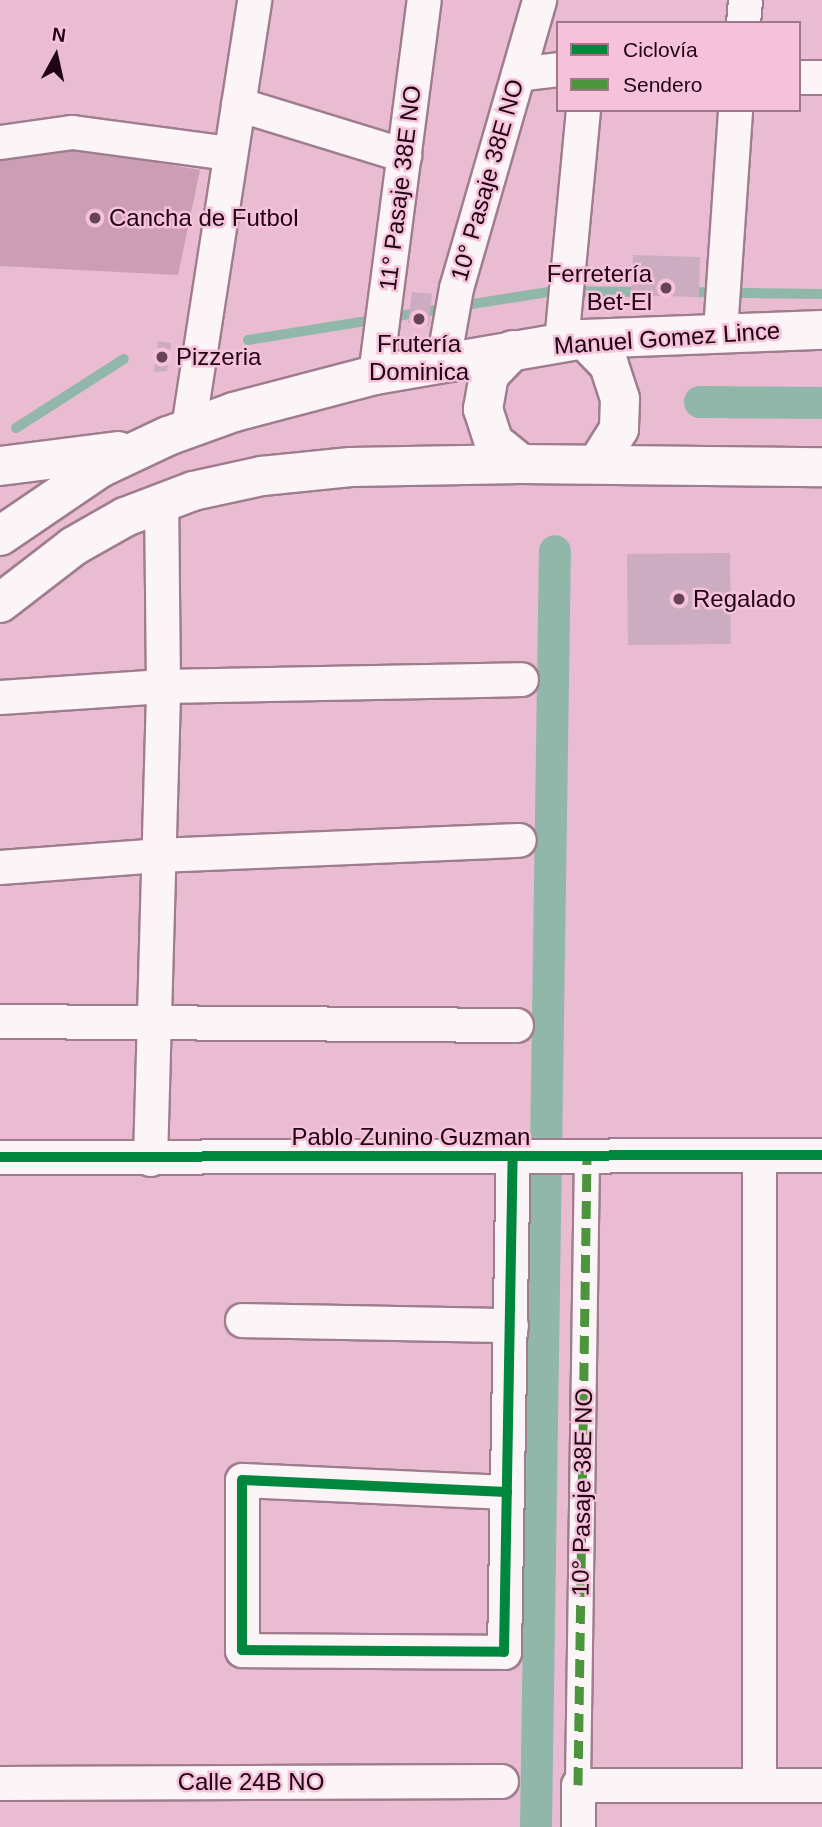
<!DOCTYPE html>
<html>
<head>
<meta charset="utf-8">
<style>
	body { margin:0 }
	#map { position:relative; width:822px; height:1827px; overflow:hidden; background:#e9bcd2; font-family:Arial,sans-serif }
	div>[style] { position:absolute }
	.green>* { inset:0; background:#cc9eb4 }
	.stream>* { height:10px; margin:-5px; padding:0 5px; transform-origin:5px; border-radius:5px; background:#91b7ab }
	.canal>* { height:32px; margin:-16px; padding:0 16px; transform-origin:16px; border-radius:16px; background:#91b7ab }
	.building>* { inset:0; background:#ccacc1 }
	.roads { filter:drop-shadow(2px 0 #9f7d8e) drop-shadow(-2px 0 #9f7d8e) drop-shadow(0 2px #9f7d8e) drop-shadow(0 -2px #9f7d8e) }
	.pedestrian>* { height:24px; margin:-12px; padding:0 12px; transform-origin:12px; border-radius:12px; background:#fcf5f8 }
	.minor>* { height:33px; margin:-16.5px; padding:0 16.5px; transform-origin:16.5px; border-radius:16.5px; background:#fcf5f8 }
	.secondary>* { height:38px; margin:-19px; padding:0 19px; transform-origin:19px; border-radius:19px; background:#fcf5f8 }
	.quiet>* { height:9px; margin-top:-4.5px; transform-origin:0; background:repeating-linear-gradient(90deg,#4d953d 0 18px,transparent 0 27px) }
	.cycleway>* { height:10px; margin:-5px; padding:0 5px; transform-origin:5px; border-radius:5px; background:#00873e }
	.dots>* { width:19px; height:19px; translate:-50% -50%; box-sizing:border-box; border:4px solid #f5c2da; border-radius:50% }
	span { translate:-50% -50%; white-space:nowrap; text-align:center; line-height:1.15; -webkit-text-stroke:5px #f5c2da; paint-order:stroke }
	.street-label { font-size:24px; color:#200414 }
	.poi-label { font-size:24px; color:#200414 }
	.left { translate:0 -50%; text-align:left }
	.right { translate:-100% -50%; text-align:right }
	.legend { position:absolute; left:556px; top:21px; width:245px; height:91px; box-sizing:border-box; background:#f5c2da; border:2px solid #a0768b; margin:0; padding:9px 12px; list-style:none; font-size:21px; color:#200414 }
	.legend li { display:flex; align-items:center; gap:14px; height:35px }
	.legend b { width:35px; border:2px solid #a0768b }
	.north { position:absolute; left:21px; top:21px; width:70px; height:70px; -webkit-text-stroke:5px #f5c2da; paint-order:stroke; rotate:8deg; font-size:19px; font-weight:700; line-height:28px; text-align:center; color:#200414 }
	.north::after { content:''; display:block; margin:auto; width:24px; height:32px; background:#200414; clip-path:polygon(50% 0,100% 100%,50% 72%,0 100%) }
</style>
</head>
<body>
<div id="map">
	<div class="green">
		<i style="clip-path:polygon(68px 147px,200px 170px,178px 275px,0 266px,0 156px)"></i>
	</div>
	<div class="stream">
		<i style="left:689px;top:292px;width:133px;rotate:0.9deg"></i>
		<i style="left:248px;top:340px;width:309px;rotate:-9.1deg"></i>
		<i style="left:553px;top:291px;width:90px;rotate:0.6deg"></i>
		<i style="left:16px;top:428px;width:128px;rotate:-32.6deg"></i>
	</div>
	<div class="canal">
		<i style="left:700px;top:402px;width:122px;rotate:0.5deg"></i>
		<i style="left:536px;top:1827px;width:1276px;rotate:-89.15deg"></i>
	</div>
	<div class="building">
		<i style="clip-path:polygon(633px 255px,700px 257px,699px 297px,631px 295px)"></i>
		<i style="clip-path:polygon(412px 292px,432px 294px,429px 326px,408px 323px)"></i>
		<i style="clip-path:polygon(158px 341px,171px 343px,167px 371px,154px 372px)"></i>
		<i style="clip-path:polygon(730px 553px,731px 644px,628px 645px,627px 554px)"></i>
	</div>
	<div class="roads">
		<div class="pedestrian">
			<i style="left:578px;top:1785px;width:628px;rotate:-89.18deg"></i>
		</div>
		<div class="minor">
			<i style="left:743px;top:23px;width:23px;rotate:-85deg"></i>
			<i style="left:518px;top:74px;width:40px;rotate:-7.1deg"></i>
			<i style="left:799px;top:77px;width:23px"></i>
			<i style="left:238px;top:104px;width:174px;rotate:17.1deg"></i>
			<i style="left:0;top:142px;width:73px;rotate:-7.9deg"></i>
			<i style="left:72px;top:132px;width:159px;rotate:7.6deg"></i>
			<i style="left:720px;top:331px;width:222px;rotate:-86.1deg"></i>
			<i style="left:561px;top:342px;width:233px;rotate:-84.6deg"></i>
			<i style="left:443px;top:361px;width:74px;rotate:-79.9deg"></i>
			<i style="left:456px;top:288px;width:300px;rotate:-73.9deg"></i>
			<i style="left:375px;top:375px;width:378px;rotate:-82.6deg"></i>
			<i style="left:188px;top:428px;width:433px;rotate:-81.2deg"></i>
			<i style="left:0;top:697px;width:163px;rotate:-3.9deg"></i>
			<i style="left:163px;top:686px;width:358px;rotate:-1.1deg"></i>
			<i style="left:0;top:867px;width:158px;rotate:-4.3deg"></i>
			<i style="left:158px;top:855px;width:361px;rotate:-2.4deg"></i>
			<i style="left:0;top:1021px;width:516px;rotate:0.44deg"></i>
			<i style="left:759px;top:1156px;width:629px;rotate:90deg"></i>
			<i style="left:0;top:1157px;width:822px;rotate:-0.14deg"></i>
			<i style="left:150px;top:1159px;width:473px;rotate:-88.4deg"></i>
			<i style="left:163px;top:686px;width:184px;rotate:-90.6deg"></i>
			<i style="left:242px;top:1320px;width:269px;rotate:1.1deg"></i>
			<i style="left:507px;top:1492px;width:265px;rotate:-177.4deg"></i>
			<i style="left:242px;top:1480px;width:170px;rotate:90deg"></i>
			<i style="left:242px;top:1650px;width:262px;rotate:0.4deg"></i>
			<i style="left:504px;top:1652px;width:495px;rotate:-89deg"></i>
			<i style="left:0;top:1783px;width:501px;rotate:-0.23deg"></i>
			<i style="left:578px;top:1827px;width:42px;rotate:-90deg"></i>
			<i style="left:578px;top:1785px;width:244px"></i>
		</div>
		<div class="secondary">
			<i style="left:584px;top:339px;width:36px;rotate:46deg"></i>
			<i style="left:609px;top:365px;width:36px;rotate:72deg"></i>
			<i style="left:620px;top:399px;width:30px;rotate:92deg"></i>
			<i style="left:619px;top:429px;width:40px;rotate:122deg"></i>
			<i style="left:513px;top:350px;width:35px;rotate:134deg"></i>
			<i style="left:489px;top:375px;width:35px;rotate:100deg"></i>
			<i style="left:483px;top:409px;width:35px;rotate:72deg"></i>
			<i style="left:494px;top:442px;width:35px;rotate:39deg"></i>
			<i style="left:0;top:466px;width:119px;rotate:-7.2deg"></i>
			<i style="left:0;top:536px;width:121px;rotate:-34.2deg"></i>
			<i style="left:100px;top:468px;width:75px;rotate:-25.2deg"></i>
			<i style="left:168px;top:436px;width:70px;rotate:-20deg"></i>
			<i style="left:234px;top:412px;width:146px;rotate:-14.7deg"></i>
			<i style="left:375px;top:375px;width:212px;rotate:-9.8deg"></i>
			<i style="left:584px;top:339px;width:238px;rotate:-2.2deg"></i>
			<i style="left:0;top:603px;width:93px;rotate:-37.6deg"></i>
			<i style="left:74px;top:546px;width:59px;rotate:-29.6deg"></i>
			<i style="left:125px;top:517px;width:73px;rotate:-20.9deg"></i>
			<i style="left:193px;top:491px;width:71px;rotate:-12.3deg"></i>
			<i style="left:262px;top:476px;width:89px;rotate:-5.8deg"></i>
			<i style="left:351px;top:467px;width:170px;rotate:-1deg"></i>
			<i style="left:521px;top:464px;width:301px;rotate:0.6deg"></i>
		</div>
	</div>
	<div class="quiet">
		<i style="left:578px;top:1785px;width:628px;rotate:-89.18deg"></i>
	</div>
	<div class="cycleway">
		<i style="left:0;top:1157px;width:822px;rotate:-0.14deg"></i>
		<i style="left:507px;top:1492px;width:265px;rotate:-177.4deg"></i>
		<i style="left:242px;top:1480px;width:170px;rotate:90deg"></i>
		<i style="left:242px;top:1650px;width:262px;rotate:0.4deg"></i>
		<i style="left:504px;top:1652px;width:495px;rotate:-89deg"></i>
	</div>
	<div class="dots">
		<i style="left:95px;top:218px;background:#664456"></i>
		<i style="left:666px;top:288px;background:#664456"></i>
		<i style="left:419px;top:319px;background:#664456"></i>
		<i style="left:162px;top:357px;background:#664456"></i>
		<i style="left:679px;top:599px;background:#664456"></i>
	</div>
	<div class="street-label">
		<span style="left:487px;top:180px;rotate:-74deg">10° Pasaje 38E NO</span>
		<span style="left:400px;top:188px;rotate:-83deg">11° Pasaje 38E NO</span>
		<span style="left:667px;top:338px;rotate:-4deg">Manuel Gomez Lince</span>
		<span style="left:411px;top:1137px">Pablo Zunino Guzman</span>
		<span style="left:582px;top:1492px;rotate:-89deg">10° Pasaje 38E NO</span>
		<span style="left:251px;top:1782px">Calle 24B NO</span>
	</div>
	<div class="poi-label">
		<span class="left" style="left:109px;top:218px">Cancha de Futbol</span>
		<span class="right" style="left:652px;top:288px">Ferretería<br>Bet-El</span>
		<span style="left:419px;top:358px">Frutería<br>Dominica</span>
		<span class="left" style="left:176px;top:357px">Pizzeria</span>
		<span class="left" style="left:693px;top:599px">Regalado</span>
	</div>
	<ul class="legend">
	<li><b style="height:9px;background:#00873e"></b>Ciclovía</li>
	<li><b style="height:9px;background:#4d953d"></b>Sendero</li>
	</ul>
	<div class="north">N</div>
</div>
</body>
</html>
